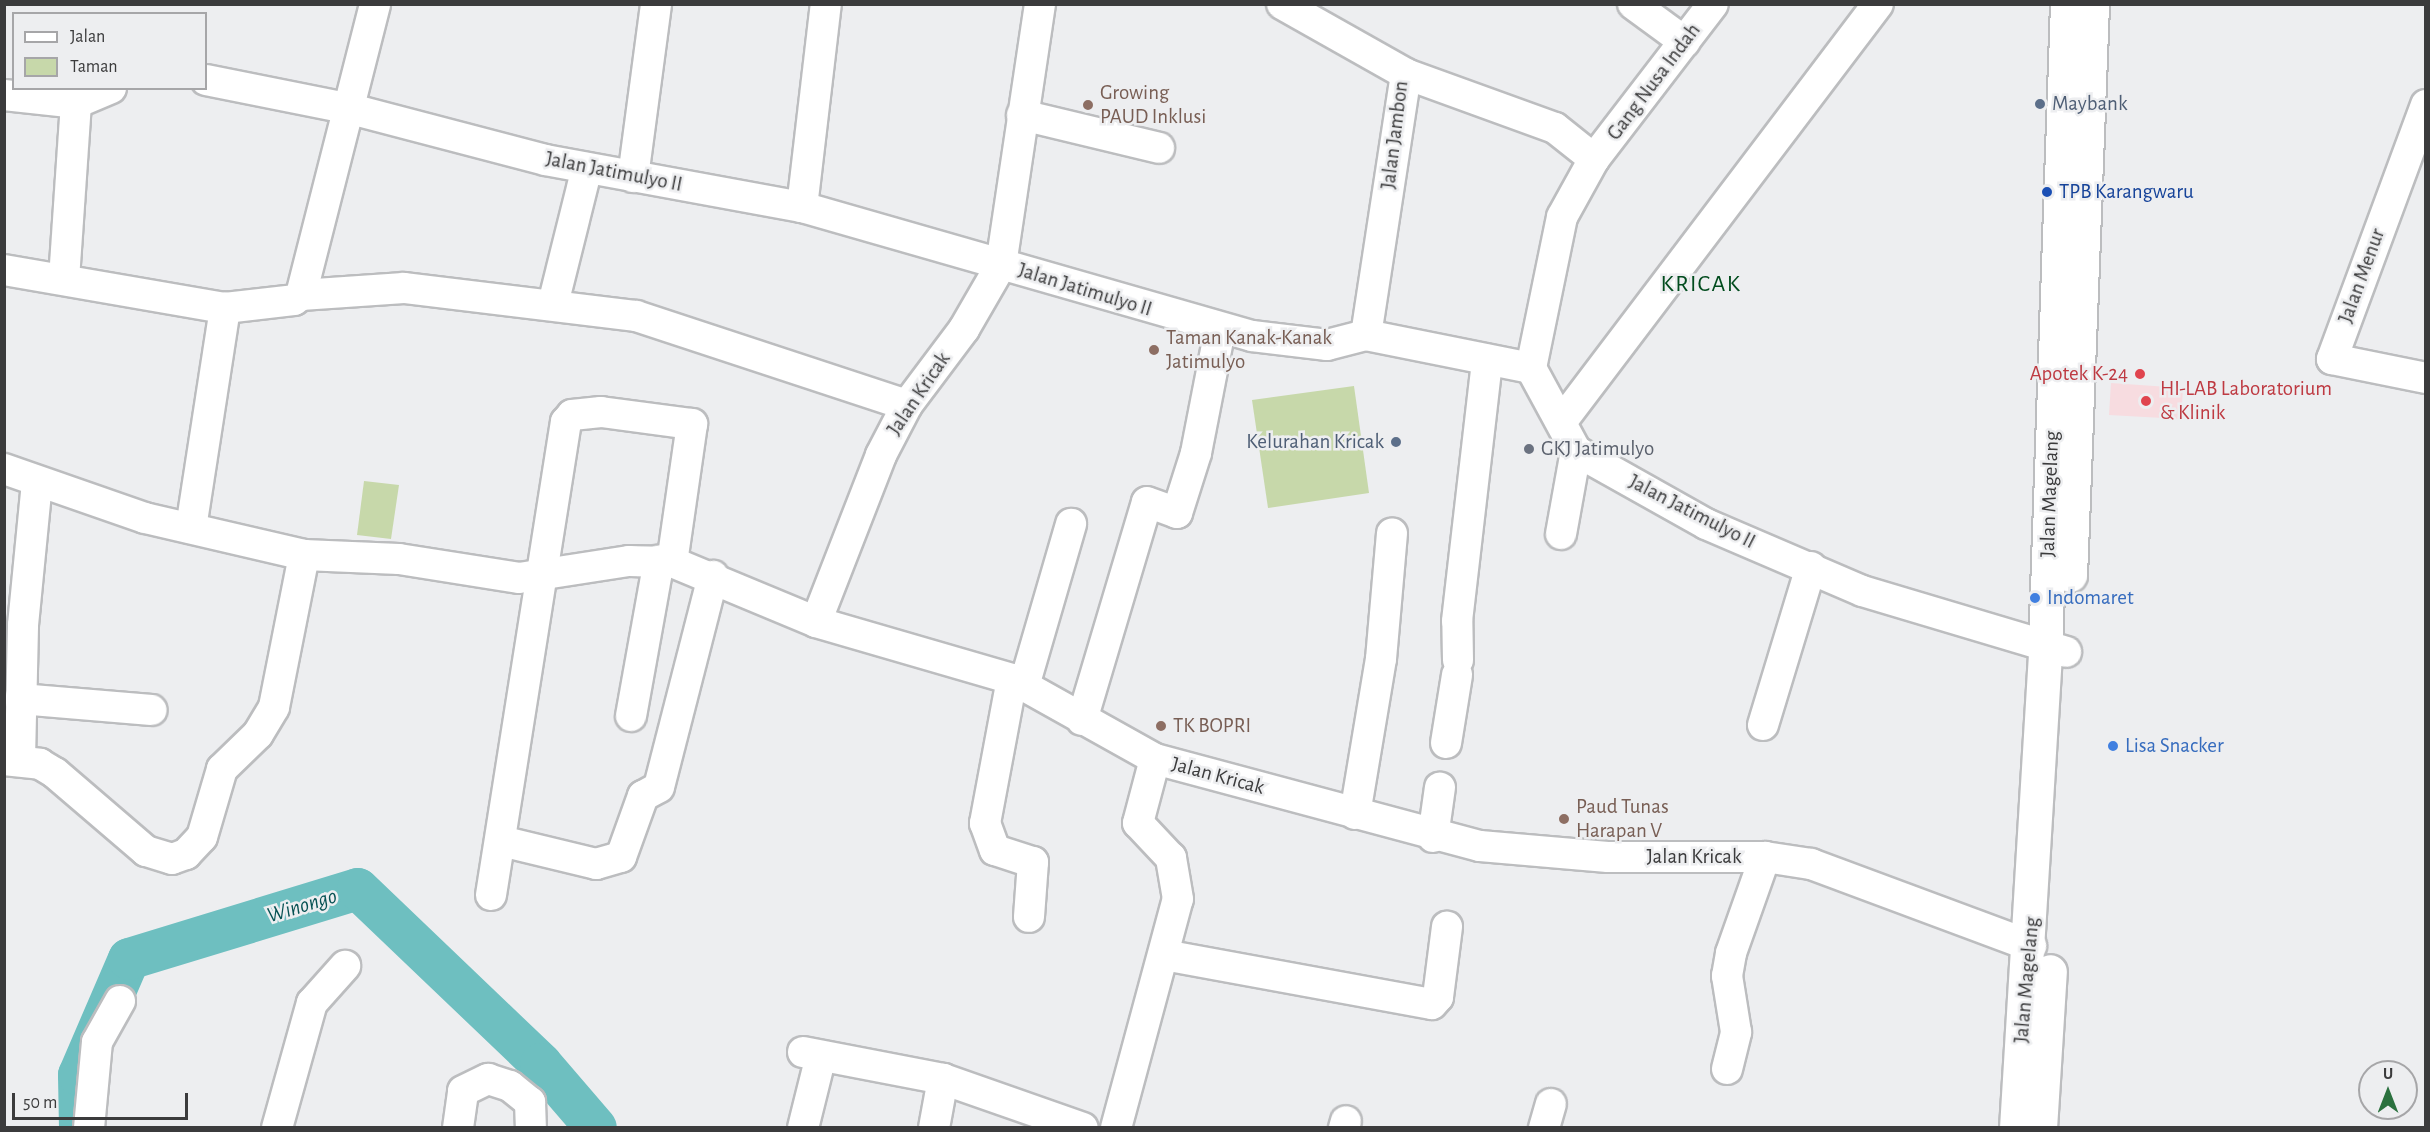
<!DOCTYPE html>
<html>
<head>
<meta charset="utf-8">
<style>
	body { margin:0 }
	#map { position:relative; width:2430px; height:1132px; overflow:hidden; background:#edeef0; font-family:"Alegreya Sans",sans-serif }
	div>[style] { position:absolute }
	.medical>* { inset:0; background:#f7dce0 }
	.green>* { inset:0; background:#c7d8aa }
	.river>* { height:42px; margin:-21px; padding:0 21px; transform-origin:21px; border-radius:21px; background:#6ebfc0 }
	.roads { filter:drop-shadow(2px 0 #bcbdbf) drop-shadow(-2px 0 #bcbdbf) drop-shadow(0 2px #bcbdbf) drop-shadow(0 -2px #bcbdbf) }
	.minor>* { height:30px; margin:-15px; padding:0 15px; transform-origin:15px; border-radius:15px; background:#fff }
	.major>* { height:33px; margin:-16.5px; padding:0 16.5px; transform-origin:16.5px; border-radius:16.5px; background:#fff }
	.dots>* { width:16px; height:16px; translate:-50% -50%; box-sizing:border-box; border:3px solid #edeef0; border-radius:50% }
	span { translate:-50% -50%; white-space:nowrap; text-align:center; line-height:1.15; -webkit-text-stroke:5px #edeef0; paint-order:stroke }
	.street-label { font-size:21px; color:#3b3b3c }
	.education-label { font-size:21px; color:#785e54 }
	.left { translate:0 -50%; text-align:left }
	.service-label { font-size:21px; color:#4e5e75 }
	.right { translate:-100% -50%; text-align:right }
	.transit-label { font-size:21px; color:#164399 }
	.health-label { font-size:21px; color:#be3a42 }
	.worship-label { font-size:21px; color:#5b616d }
	.shop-label { font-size:21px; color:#366cbe }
	.water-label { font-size:22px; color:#075253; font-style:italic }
	.quarter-label { font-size:24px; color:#024c1e; letter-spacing:1.5px }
	.frame { position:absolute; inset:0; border:6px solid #3b3b3c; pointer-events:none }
	.legend { position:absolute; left:12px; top:12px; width:195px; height:78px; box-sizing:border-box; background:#edeef0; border:2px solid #a6a6a8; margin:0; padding:8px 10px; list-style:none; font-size:18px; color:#3b3b3c }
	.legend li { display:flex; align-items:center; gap:12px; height:30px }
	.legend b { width:30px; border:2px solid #a6a6a8 }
	.north { position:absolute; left:2358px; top:1060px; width:60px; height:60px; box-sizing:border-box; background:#edeef0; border:2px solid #a6a6a8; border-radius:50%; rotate:0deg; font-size:16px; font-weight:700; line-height:24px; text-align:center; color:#3b3b3c }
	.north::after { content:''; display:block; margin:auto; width:21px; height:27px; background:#2b713e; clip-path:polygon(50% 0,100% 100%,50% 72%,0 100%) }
	.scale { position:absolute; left:12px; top:1093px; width:176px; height:27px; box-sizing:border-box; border:3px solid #3b3b3c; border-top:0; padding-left:8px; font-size:18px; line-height:21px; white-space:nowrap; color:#3b3b3c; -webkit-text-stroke:4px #edeef0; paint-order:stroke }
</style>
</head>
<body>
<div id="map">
	<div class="medical">
		<i style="clip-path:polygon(2111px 383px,2183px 388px,2181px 419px,2109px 415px)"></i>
	</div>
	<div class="green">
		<i style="clip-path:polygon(1354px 386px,1369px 493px,1268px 508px,1252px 400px)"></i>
		<i style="clip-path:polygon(364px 481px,399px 485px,391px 539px,357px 535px)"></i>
	</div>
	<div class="river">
		<i style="left:80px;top:1128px;width:53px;rotate:-91.1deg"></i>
		<i style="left:79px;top:1075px;width:126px;rotate:-66.7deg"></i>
		<i style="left:129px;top:959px;width:239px;rotate:-17deg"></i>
		<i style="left:358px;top:889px;width:253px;rotate:43.7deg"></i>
		<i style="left:541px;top:1064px;width:84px;rotate:49.3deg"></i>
	</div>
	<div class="roads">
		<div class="minor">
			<i style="left:1282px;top:4px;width:142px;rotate:29.4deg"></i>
			<i style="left:1406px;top:74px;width:264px;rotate:98.7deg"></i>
			<i style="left:1633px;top:4px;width:64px;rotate:36.2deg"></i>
			<i style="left:1406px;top:74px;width:158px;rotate:19.9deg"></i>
			<i style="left:1555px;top:128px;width:50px;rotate:38.5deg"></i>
			<i style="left:1594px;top:159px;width:66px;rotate:118.9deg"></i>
			<i style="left:1562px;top:217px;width:154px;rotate:101.6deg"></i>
			<i style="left:206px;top:80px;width:148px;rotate:11.3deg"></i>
			<i style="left:351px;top:109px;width:201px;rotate:14.7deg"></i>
			<i style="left:545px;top:160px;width:261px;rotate:10.4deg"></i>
			<i style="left:802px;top:207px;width:468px;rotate:16deg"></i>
			<i style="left:1252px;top:336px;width:76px;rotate:6.8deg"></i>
			<i style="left:1327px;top:345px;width:40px;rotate:-14.4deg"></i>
			<i style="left:1366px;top:335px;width:168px;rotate:11.3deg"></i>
			<i style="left:1531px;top:368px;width:94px;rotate:61.5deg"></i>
			<i style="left:1576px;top:451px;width:149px;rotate:29.3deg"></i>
			<i style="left:1706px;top:524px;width:170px;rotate:23.2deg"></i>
			<i style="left:1862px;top:591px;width:213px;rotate:16.6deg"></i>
			<i style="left:4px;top:95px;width:72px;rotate:6.3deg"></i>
			<i style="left:76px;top:103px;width:38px;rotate:-23deg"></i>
			<i style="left:2426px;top:105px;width:271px;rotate:110.3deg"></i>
			<i style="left:2332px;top:359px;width:96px;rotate:11.4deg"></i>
			<i style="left:1022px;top:115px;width:141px;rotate:13.5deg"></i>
			<i style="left:1594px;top:159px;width:195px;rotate:-52.5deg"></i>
			<i style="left:633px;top:177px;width:175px;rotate:-82.4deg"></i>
			<i style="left:802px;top:207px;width:204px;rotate:-83.3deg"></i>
			<i style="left:4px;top:270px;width:224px;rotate:9.8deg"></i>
			<i style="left:225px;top:308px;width:69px;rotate:-6.6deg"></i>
			<i style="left:294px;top:300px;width:9px;rotate:-36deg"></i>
			<i style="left:301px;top:295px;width:300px;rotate:-75.7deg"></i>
			<i style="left:64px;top:279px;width:176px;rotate:-86.1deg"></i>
			<i style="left:301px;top:295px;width:103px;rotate:-3.9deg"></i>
			<i style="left:404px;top:288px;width:234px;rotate:6.9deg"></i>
			<i style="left:636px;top:316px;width:285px;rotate:18.2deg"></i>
			<i style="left:553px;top:304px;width:140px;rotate:-76deg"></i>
			<i style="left:1562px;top:421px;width:523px;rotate:-52.85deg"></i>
			<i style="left:4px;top:469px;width:149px;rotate:19.2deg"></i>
			<i style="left:145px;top:518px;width:163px;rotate:13.1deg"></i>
			<i style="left:304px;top:555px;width:95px;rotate:2.4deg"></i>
			<i style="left:399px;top:559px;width:121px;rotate:9deg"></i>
			<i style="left:519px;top:578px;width:111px;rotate:-8.8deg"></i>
			<i style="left:629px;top:561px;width:43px;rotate:1.3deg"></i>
			<i style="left:672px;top:562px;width:156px;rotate:22.6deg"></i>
			<i style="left:816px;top:622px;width:204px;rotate:16.2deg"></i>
			<i style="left:1012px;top:679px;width:164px;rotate:29.2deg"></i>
			<i style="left:1155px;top:759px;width:336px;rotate:15deg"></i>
			<i style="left:1480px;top:846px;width:128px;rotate:4.9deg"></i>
			<i style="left:1608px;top:857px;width:157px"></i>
			<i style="left:1765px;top:857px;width:47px;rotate:8.7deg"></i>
			<i style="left:1811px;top:864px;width:235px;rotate:20.4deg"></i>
			<i style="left:191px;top:528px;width:223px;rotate:-81.2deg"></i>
			<i style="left:1561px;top:534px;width:84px;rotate:-79.8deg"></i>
			<i style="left:816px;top:622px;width:179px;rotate:-68.7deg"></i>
			<i style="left:881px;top:455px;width:56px;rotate:-62.5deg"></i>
			<i style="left:907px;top:405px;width:95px;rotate:-53.1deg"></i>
			<i style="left:964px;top:329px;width:74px;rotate:-60deg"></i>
			<i style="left:1001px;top:265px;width:264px;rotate:-81.5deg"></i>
			<i style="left:1458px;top:660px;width:39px;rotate:-91deg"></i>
			<i style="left:1457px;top:621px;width:263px;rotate:-83.4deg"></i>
			<i style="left:1012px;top:679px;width:147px;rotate:100.6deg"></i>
			<i style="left:985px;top:823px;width:29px;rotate:70deg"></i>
			<i style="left:995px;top:850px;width:40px;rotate:18deg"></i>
			<i style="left:1033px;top:862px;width:55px;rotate:94.2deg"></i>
			<i style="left:1024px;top:686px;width:169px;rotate:-73.8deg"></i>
			<i style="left:20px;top:699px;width:132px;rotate:4.8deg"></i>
			<i style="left:631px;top:716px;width:158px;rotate:-79.8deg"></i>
			<i style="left:1082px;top:720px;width:227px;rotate:-73.4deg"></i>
			<i style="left:1147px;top:502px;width:32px;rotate:20deg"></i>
			<i style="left:1177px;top:513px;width:63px;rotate:-72.4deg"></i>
			<i style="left:1196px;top:453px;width:126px;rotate:-79deg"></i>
			<i style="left:1763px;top:725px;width:165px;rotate:-73.1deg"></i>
			<i style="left:1446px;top:743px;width:69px;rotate:-80.8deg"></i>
			<i style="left:20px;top:759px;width:134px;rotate:-88.7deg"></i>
			<i style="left:23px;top:625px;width:143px;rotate:-84.4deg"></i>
			<i style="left:4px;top:760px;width:36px;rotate:6deg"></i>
			<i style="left:40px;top:764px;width:17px;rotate:31deg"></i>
			<i style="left:55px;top:773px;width:120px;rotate:40.6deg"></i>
			<i style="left:146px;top:851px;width:27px;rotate:17deg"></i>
			<i style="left:172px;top:859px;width:15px;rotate:-20deg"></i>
			<i style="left:186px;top:854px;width:23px;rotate:-47deg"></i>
			<i style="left:202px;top:837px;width:71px;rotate:-73.6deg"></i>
			<i style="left:222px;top:769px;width:50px;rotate:-44.2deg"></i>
			<i style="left:258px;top:734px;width:31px;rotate:-59deg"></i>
			<i style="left:274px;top:707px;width:155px;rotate:-78.8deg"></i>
			<i style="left:1355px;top:814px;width:157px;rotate:-80.5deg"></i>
			<i style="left:1381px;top:659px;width:126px;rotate:-85deg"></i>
			<i style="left:1433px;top:837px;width:50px;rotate:-82deg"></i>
			<i style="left:501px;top:841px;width:98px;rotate:13.6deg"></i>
			<i style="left:596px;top:864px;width:26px;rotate:-16deg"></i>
			<i style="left:621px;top:857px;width:65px;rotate:-70.2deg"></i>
			<i style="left:643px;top:796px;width:18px;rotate:-29deg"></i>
			<i style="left:659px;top:787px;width:218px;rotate:-75.6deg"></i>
			<i style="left:491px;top:895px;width:479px;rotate:-81deg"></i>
			<i style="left:566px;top:422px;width:9px;rotate:-49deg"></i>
			<i style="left:572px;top:415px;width:29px;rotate:-6deg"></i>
			<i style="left:601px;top:412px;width:92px;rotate:7.5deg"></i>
			<i style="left:692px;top:424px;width:139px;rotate:98.2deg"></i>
			<i style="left:1164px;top:955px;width:272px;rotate:10.4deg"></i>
			<i style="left:1432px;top:1004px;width:9px;rotate:-49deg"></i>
			<i style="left:1438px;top:997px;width:71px;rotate:-82.7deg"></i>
			<i style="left:803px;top:1052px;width:143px;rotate:10.9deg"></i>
			<i style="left:943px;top:1079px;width:148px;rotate:19.3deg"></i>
			<i style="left:1727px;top:1069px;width:38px;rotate:-76deg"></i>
			<i style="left:1736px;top:1032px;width:57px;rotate:-99.1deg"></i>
			<i style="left:1727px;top:976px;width:23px;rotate:-80deg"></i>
			<i style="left:1731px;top:953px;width:102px;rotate:-70.5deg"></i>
			<i style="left:89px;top:1128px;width:86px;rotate:-84.7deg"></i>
			<i style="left:97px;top:1042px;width:47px;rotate:-60.7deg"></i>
			<i style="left:277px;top:1128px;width:130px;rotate:-74.4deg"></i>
			<i style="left:312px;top:1003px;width:50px;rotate:-48.3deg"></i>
			<i style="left:458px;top:1128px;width:37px;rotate:-82deg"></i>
			<i style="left:463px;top:1091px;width:28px;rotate:-26deg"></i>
			<i style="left:488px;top:1079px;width:23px;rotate:18deg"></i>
			<i style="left:510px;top:1086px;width:26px;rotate:39deg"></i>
			<i style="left:530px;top:1102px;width:26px;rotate:88deg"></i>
			<i style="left:803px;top:1128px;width:74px;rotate:-76deg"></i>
			<i style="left:934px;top:1128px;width:50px;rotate:-79.6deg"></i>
			<i style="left:1116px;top:1128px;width:237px;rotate:-74.9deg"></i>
			<i style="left:1178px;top:899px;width:42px;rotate:-99.7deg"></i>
			<i style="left:1171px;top:858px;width:48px;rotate:-133.3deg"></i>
			<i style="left:1138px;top:823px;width:66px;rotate:-75.1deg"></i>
			<i style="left:1344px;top:1128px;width:7px;rotate:-74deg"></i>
			<i style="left:1544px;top:1128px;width:25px;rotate:-74deg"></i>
		</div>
		<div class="major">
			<i style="left:2070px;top:575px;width:571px;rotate:-87.79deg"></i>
			<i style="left:2016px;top:1128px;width:479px;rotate:-86.5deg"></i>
			<i style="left:2045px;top:650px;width:646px;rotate:-88.05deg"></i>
			<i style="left:2040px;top:1128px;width:157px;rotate:-86.4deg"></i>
		</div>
	</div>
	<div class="dots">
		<i style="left:2040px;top:104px;background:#5c6f8a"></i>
		<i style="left:1088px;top:105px;background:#8d6e63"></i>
		<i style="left:2047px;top:192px;background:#1a4fb4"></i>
		<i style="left:1154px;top:350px;background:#8d6e63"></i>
		<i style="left:2140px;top:374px;background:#e0444e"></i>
		<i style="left:2146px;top:401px;background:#e0444e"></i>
		<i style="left:1396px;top:442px;background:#5c6f8a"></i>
		<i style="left:1529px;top:449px;background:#6b7280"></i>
		<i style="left:2035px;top:598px;background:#3f7fe0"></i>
		<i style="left:1161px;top:726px;background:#8d6e63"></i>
		<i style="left:2113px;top:746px;background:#3f7fe0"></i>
		<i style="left:1564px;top:819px;background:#8d6e63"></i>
	</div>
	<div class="street-label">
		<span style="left:1654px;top:82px;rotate:-53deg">Gang Nusa Indah</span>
		<span style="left:1395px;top:135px;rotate:-83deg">Jalan Jambon</span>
		<span style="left:614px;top:172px;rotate:11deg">Jalan Jatimulyo II</span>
		<span style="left:2362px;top:276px;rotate:-70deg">Jalan Menur</span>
		<span style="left:1085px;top:290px;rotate:17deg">Jalan Jatimulyo II</span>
		<span style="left:919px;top:394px;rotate:-56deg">Jalan Kricak</span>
		<span style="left:2050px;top:494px;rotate:-88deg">Jalan Magelang</span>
		<span style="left:1692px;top:512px;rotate:27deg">Jalan Jatimulyo II</span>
		<span style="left:1218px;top:776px;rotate:15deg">Jalan Kricak</span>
		<span style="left:1694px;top:857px">Jalan Kricak</span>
		<span style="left:2027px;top:980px;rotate:-85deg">Jalan Magelang</span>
	</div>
	<div class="education-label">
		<span class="left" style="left:1100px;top:105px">Growing<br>PAUD Inklusi</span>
		<span class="left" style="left:1166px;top:350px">Taman Kanak-Kanak<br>Jatimulyo</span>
		<span class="left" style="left:1173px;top:726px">TK BOPRI</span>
		<span class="left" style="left:1576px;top:819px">Paud Tunas<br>Harapan V</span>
	</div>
	<div class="service-label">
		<span class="left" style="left:2052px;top:104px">Maybank</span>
		<span class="right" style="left:1384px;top:442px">Kelurahan Kricak</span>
	</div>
	<div class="transit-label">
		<span class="left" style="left:2059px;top:192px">TPB Karangwaru</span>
	</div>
	<div class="health-label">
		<span class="right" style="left:2128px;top:374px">Apotek K-24</span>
		<span class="left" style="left:2160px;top:401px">HI-LAB Laboratorium<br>&amp; Klinik</span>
	</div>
	<div class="worship-label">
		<span class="left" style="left:1541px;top:449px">GKJ Jatimulyo</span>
	</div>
	<div class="shop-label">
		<span class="left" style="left:2047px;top:598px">Indomaret</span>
		<span class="left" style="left:2125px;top:746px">Lisa Snacker</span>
	</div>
	<div class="water-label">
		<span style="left:302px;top:906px;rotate:-17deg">Winongo</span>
	</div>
	<div class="quarter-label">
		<span style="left:1701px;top:285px">KRICAK</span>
	</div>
	<div class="frame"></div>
	<ul class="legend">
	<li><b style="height:8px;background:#fff"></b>Jalan</li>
	<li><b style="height:16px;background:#c7d8aa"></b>Taman</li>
	</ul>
	<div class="north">U</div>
	<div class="scale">50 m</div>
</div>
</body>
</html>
